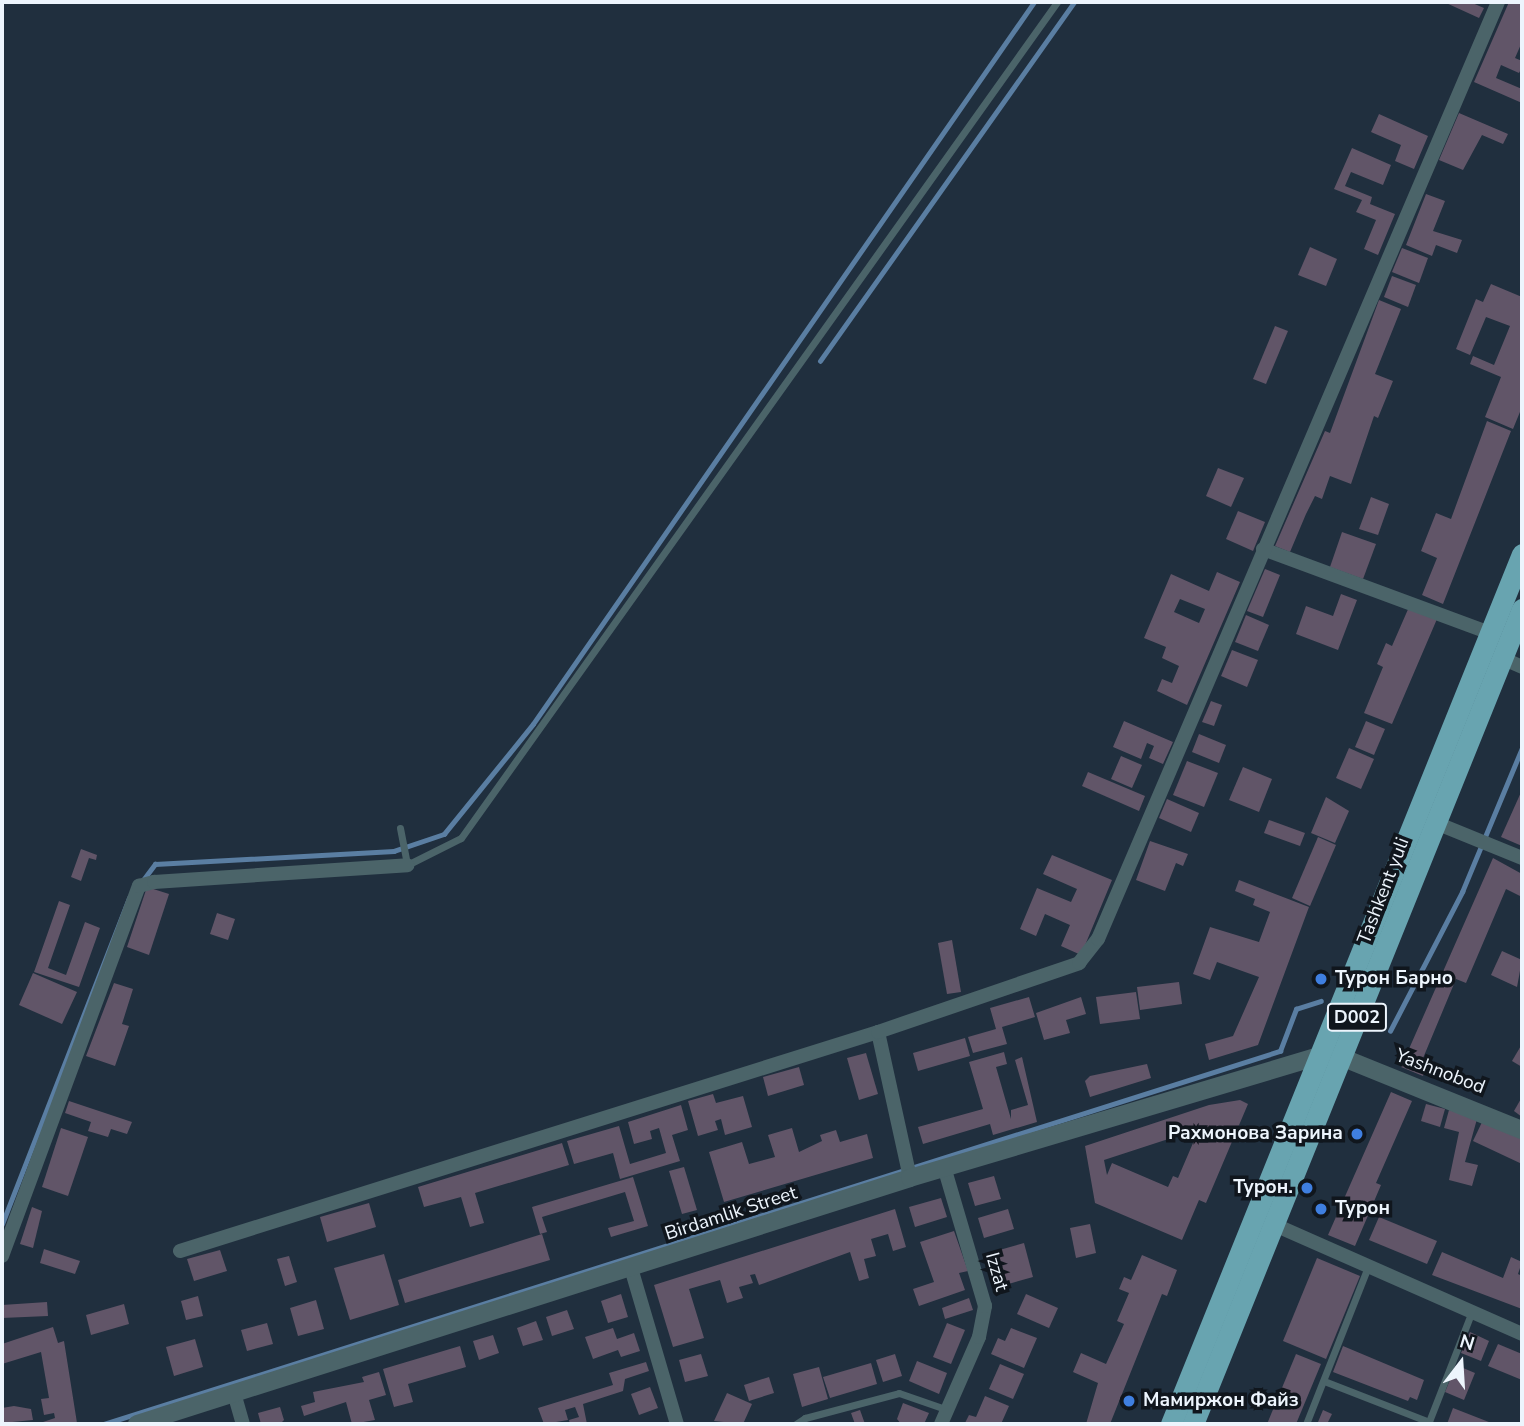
<!DOCTYPE html>
<html>
<head>
<meta charset="utf-8">
<style>
	body { margin:0 }
	#map { position:relative; width:1524px; height:1426px; overflow:hidden; background:#202f3e; font-family:"Nunito Sans",sans-serif }
	div>[style] { position:absolute }
	.stream>* { height:4.5px; margin:-2.25px; padding:0 2.25px; transform-origin:2.25px; border-radius:2.25px; background:#5a7ea2 }
	.building>* { inset:0; background:#615568 }
	.service>* { height:7px; margin:-3.5px; padding:0 3.5px; transform-origin:3.5px; border-radius:3.5px; background:#4b6469 }
	.minor>* { height:14px; margin:-7px; padding:0 7px; transform-origin:7px; border-radius:7px; background:#4b6469 }
	.tertiary>* { height:18px; margin:-9px; padding:0 9px; transform-origin:9px; border-radius:9px; background:#4b6469 }
	.trunk>* { height:21px; margin:-10.5px; padding:0 10.5px; transform-origin:10.5px; border-radius:10.5px; background:#68a4b0 }
	.dots>* { width:19px; height:19px; translate:-50% -50%; box-sizing:border-box; border:4px solid #10161d; border-radius:50% }
	span { translate:-50% -50%; white-space:nowrap; text-align:center; line-height:1.15; -webkit-text-stroke:7px #10161d; paint-order:stroke }
	.shield-label span { padding:2px 5px; background:#10161d; border:2px solid; border-radius:5px; -webkit-text-stroke-width:0 }
	.shield-label { font-size:18px; color:#edf5fd; font-weight:700 }
	.street-label { font-size:19px; color:#edf5fd }
	.poi-label { font-size:19px; color:#edf5fd; font-weight:700 }
	.left { translate:0 -50%; text-align:left }
	.right { translate:-100% -50%; text-align:right }
	.frame { position:absolute; inset:0; border:4px solid #edf5fd; pointer-events:none }
	.north { position:absolute; left:1426px; top:1328px; width:70px; height:70px; -webkit-text-stroke:5px #10161d; paint-order:stroke; rotate:17deg; font-size:19px; font-weight:700; line-height:28px; text-align:center; color:#edf5fd }
	.north::after { content:''; display:block; margin:auto; width:24px; height:32px; background:#edf5fd; clip-path:polygon(50% 0,100% 100%,50% 72%,0 100%) }
</style>
</head>
<body>
<div id="map">
	<div class="stream">
		<i style="left:820px;top:361px;width:440px;rotate:-54.7deg"></i>
		<i style="left:143px;top:880px;width:20px;rotate:-53deg"></i>
		<i style="left:155px;top:864px;width:239px;rotate:-3.1deg"></i>
		<i style="left:394px;top:851px;width:53px;rotate:-18.8deg"></i>
		<i style="left:444px;top:834px;width:141px;rotate:-51deg"></i>
		<i style="left:533px;top:724px;width:879px;rotate:-55.24deg"></i>
		<i style="left:1390px;top:1031px;width:157px;rotate:-62.6deg"></i>
		<i style="left:1462px;top:892px;width:156px;rotate:-67.4deg"></i>
		<i style="left:2px;top:1224px;width:350px;rotate:-68.7deg"></i>
		<i style="left:104px;top:1424px;width:1234px;rotate:-17.6deg"></i>
		<i style="left:1280px;top:1051px;width:45px;rotate:-69.1deg"></i>
		<i style="left:1296px;top:1009px;width:26px;rotate:-18deg"></i>
	</div>
	<div class="building">
		<i style="clip-path:polygon(1444px 2px,1470px 2px,1484px 8px,1479px 18px)"></i>
		<i style="clip-path:polygon(1509px 2px,1522px 2px,1522px 42px,1515px 58px,1522px 61px,1522px 67px,1519px 73px,1501px 65px,1496px 78px,1522px 89px,1522px 103px,1474px 82px)"></i>
		<i style="clip-path:polygon(1459px 113px,1508px 134px,1503px 144px,1482px 135px,1463px 170px,1439px 160px)"></i>
		<i style="clip-path:polygon(1379px 114px,1428px 136px,1414px 169px,1395px 161px,1401px 145px,1371px 132px)"></i>
		<i style="clip-path:polygon(1352px 148px,1391px 165px,1383px 185px,1351px 172px,1345px 186px,1372px 197px,1370px 204px,1395px 214px,1378px 255px,1364px 249px,1376px 220px,1356px 212px,1362px 200px,1334px 189px)"></i>
		<i style="clip-path:polygon(1426px 194px,1445px 201px,1433px 231px,1462px 240px,1457px 253px,1436px 245px,1432px 256px,1406px 245px)"></i>
		<i style="clip-path:polygon(1310px 247px,1337px 259px,1326px 286px,1298px 275px)"></i>
		<i style="clip-path:polygon(1402px 248px,1428px 258px,1419px 283px,1392px 272px)"></i>
		<i style="clip-path:polygon(1392px 276px,1416px 285px,1408px 307px,1384px 297px)"></i>
		<i style="clip-path:polygon(1491px 284px,1522px 297px,1522px 407px,1513px 429px,1485px 417px,1501px 377px,1470px 364px,1473px 356px,1494px 365px,1510px 326px,1486px 317px,1470px 355px,1456px 349px,1476px 299px,1483px 302px)"></i>
		<i style="clip-path:polygon(1379px 300px,1401px 309px,1375px 374px,1393px 381px,1378px 418px,1374px 416px,1351px 484px,1330px 476px,1322px 499px,1315px 496px,1306px 514px,1290px 552px,1275px 546px,1325px 431px,1330px 433px)"></i>
		<i style="clip-path:polygon(1275px 326px,1288px 331px,1266px 384px,1253px 379px)"></i>
		<i style="clip-path:polygon(1487px 421px,1511px 431px,1443px 604px,1422px 595px,1437px 558px,1421px 551px,1436px 513px,1451px 519px)"></i>
		<i style="clip-path:polygon(1218px 468px,1244px 478px,1231px 507px,1206px 496px)"></i>
		<i style="clip-path:polygon(1371px 497px,1389px 504px,1378px 535px,1359px 529px)"></i>
		<i style="clip-path:polygon(1238px 511px,1265px 522px,1253px 551px,1226px 539px)"></i>
		<i style="clip-path:polygon(1342px 532px,1376px 544px,1363px 579px,1330px 567px)"></i>
		<i style="clip-path:polygon(1265px 569px,1280px 575px,1263px 617px,1247px 611px)"></i>
		<i style="clip-path:polygon(evenodd,1217px 572px,1240px 582px,1187px 705px,1157px 691px,1162px 679px,1172px 683px,1179px 666px,1162px 658px,1166px 647px,1144px 638px,1171px 574px,1209px 591px,1217px 572px,1180px 599px,1205px 609px,1199px 623px,1174px 612px,1180px 599px)"></i>
		<i style="clip-path:polygon(1341px 594px,1357px 600px,1338px 650px,1296px 634px,1306px 606px,1333px 616px)"></i>
		<i style="clip-path:polygon(1409px 607px,1437px 619px,1392px 724px,1364px 713px,1383px 667px,1377px 664px,1386px 643px,1392px 646px)"></i>
		<i style="clip-path:polygon(1246px 615px,1269px 625px,1258px 651px,1235px 642px)"></i>
		<i style="clip-path:polygon(1232px 650px,1258px 660px,1247px 687px,1221px 676px)"></i>
		<i style="clip-path:polygon(1211px 701px,1222px 705px,1214px 726px,1202px 722px)"></i>
		<i style="clip-path:polygon(1124px 721px,1173px 742px,1163px 764px,1149px 758px,1154px 746px,1147px 743px,1141px 759px,1113px 747px)"></i>
		<i style="clip-path:polygon(1366px 721px,1385px 729px,1374px 755px,1355px 747px)"></i>
		<i style="clip-path:polygon(1199px 734px,1226px 745px,1219px 763px,1192px 752px)"></i>
		<i style="clip-path:polygon(1349px 748px,1374px 759px,1361px 789px,1336px 778px)"></i>
		<i style="clip-path:polygon(1121px 756px,1142px 765px,1132px 788px,1111px 779px)"></i>
		<i style="clip-path:polygon(1187px 761px,1218px 773px,1204px 807px,1173px 795px)"></i>
		<i style="clip-path:polygon(1243px 767px,1272px 779px,1259px 812px,1229px 800px)"></i>
		<i style="clip-path:polygon(1088px 772px,1145px 796px,1139px 811px,1082px 786px)"></i>
		<i style="clip-path:polygon(1522px 790px,1522px 846px,1501px 837px)"></i>
		<i style="clip-path:polygon(1326px 797px,1349px 811px,1335px 843px,1311px 833px)"></i>
		<i style="clip-path:polygon(1167px 799px,1199px 813px,1191px 832px,1159px 818px)"></i>
		<i style="clip-path:polygon(1269px 820px,1305px 833px,1300px 846px,1264px 833px)"></i>
		<i style="clip-path:polygon(1318px 837px,1336px 845px,1310px 906px,1292px 898px)"></i>
		<i style="clip-path:polygon(1150px 841px,1188px 854px,1183px 866px,1176px 863px,1165px 891px,1136px 880px)"></i>
		<i style="clip-path:polygon(81px 849px,97px 855px,96px 860px,89px 858px,81px 881px,71px 877px)"></i>
		<i style="clip-path:polygon(1052px 855px,1112px 880px,1081px 955px,1061px 946px,1070px 925px,1045px 914px,1036px 936px,1020px 929px,1037px 888px,1071px 902px,1077px 889px,1043px 874px)"></i>
		<i style="clip-path:polygon(1493px 858px,1522px 874px,1522px 897px,1506px 889px,1466px 983px,1456px 979px,1421px 1063px,1427px 1065px,1423px 1076px,1401px 1067px)"></i>
		<i style="clip-path:polygon(1239px 880px,1309px 907px,1258px 1045px,1209px 1060px,1205px 1044px,1233px 1036px,1259px 977px,1217px 962px,1210px 980px,1193px 974px,1210px 927px,1259px 942px,1270px 912px,1253px 905px,1255px 899px,1235px 891px)"></i>
		<i style="clip-path:polygon(147px 887px,169px 894px,149px 955px,127px 947px)"></i>
		<i style="clip-path:polygon(59px 901px,70px 905px,48px 968px,66px 975px,85px 922px,100px 928px,79px 987px,34px 972px)"></i>
		<i style="clip-path:polygon(217px 913px,235px 919px,228px 940px,210px 934px)"></i>
		<i style="clip-path:polygon(952px 940px,961px 992px,947px 994px,938px 943px)"></i>
		<i style="clip-path:polygon(1502px 951px,1522px 960px,1517px 987px,1491px 975px)"></i>
		<i style="clip-path:polygon(33px 973px,77px 992px,62px 1024px,19px 1005px)"></i>
		<i style="clip-path:polygon(1179px 982px,1182px 1004px,1140px 1010px,1137px 987px)"></i>
		<i style="clip-path:polygon(114px 983px,133px 989px,122px 1024px,129px 1026px,115px 1066px,86px 1056px)"></i>
		<i style="clip-path:polygon(1136px 992px,1140px 1019px,1100px 1024px,1096px 997px)"></i>
		<i style="clip-path:polygon(1029px 997px,1035px 1017px,1002px 1027px,1007px 1044px,973px 1053px,968px 1037px,996px 1029px,990px 1008px)"></i>
		<i style="clip-path:polygon(1081px 997px,1086px 1014px,1066px 1020px,1070px 1033px,1044px 1040px,1036px 1013px)"></i>
		<i style="clip-path:polygon(965px 1038px,970px 1056px,918px 1071px,913px 1053px)"></i>
		<i style="clip-path:polygon(1522px 1044px,1522px 1067px,1512px 1061px)"></i>
		<i style="clip-path:polygon(1004px 1052px,1007px 1064px,996px 1067px,1011px 1119px,1011px 1110px,1028px 1105px,1015px 1060px,1022px 1057px,1037px 1122px,993px 1135px,990px 1124px,923px 1144px,918px 1127px,983px 1109px,969px 1062px)"></i>
		<i style="clip-path:polygon(866px 1053px,878px 1094px,859px 1100px,847px 1058px)"></i>
		<i style="clip-path:polygon(1147px 1064px,1151px 1078px,1090px 1097px,1085px 1081px,1090px 1076px)"></i>
		<i style="clip-path:polygon(799px 1067px,804px 1085px,768px 1096px,763px 1077px)"></i>
		<i style="clip-path:polygon(1391px 1092px,1412px 1101px,1376px 1183px,1381px 1185px,1355px 1246px,1328px 1235px)"></i>
		<i style="clip-path:polygon(713px 1094px,716px 1103px,743px 1096px,752px 1127px,725px 1135px,721px 1119px,715px 1121px,718px 1130px,698px 1136px,688px 1101px)"></i>
		<i style="clip-path:polygon(1522px 1097px,1522px 1117px,1514px 1111px)"></i>
		<i style="clip-path:polygon(evenodd,1240px 1100px,1248px 1104px,1206px 1203px,1199px 1200px,1182px 1240px,1095px 1203px,1085px 1146px,1209px 1105px,1240px 1100px,1199px 1129px,1178px 1178px,1173px 1176px,1168px 1187px,1112px 1163px,1107px 1175px,1104px 1160px,1199px 1129px)"></i>
		<i style="clip-path:polygon(69px 1101px,132px 1122px,127px 1134px,111px 1129px,108px 1137px,88px 1131px,91px 1122px,65px 1113px)"></i>
		<i style="clip-path:polygon(1426px 1104px,1445px 1109px,1440px 1127px,1421px 1121px)"></i>
		<i style="clip-path:polygon(681px 1105px,688px 1130px,672px 1135px,680px 1161px,620px 1179px,613px 1153px,574px 1164px,567px 1141px,619px 1126px,630px 1164px,666px 1153px,659px 1128px,650px 1131px,652px 1139px,634px 1144px,628px 1122px)"></i>
		<i style="clip-path:polygon(1449px 1110px,1477px 1119px,1465px 1162px,1478px 1165px,1472px 1186px,1449px 1180px,1459px 1132px,1444px 1128px)"></i>
		<i style="clip-path:polygon(1483px 1120px,1522px 1138px,1522px 1164px,1473px 1141px)"></i>
		<i style="clip-path:polygon(61px 1128px,88px 1137px,68px 1196px,42px 1187px)"></i>
		<i style="clip-path:polygon(792px 1128px,799px 1152px,822px 1141px,820px 1135px,836px 1130px,840px 1142px,867px 1134px,873px 1158px,724px 1202px,709px 1152px,742px 1142px,749px 1164px,775px 1157px,768px 1135px)"></i>
		<i style="clip-path:polygon(562px 1143px,569px 1165px,475px 1193px,484px 1223px,470px 1227px,461px 1197px,424px 1207px,418px 1187px)"></i>
		<i style="clip-path:polygon(684px 1167px,697px 1210px,682px 1214px,669px 1171px)"></i>
		<i style="clip-path:polygon(994px 1176px,1001px 1199px,975px 1206px,968px 1183px)"></i>
		<i style="clip-path:polygon(633px 1177px,648px 1226px,611px 1237px,608px 1228px,634px 1221px,625px 1192px,542px 1217px,547px 1232px,540px 1234px,532px 1207px)"></i>
		<i style="clip-path:polygon(941px 1198px,947px 1217px,915px 1227px,909px 1207px)"></i>
		<i style="clip-path:polygon(369px 1203px,376px 1227px,327px 1242px,320px 1217px)"></i>
		<i style="clip-path:polygon(32px 1207px,42px 1211px,33px 1248px,20px 1244px)"></i>
		<i style="clip-path:polygon(895px 1209px,906px 1247px,893px 1251px,888px 1234px,871px 1239px,876px 1256px,864px 1259px,869px 1278px,859px 1281px,850px 1252px,759px 1285px,755px 1274px,750px 1275px,753px 1283px,739px 1287px,743px 1298px,727px 1303px,720px 1280px,689px 1289px,704px 1338px,673px 1347px,654px 1285px)"></i>
		<i style="clip-path:polygon(1008px 1209px,1014px 1229px,984px 1238px,978px 1218px)"></i>
		<i style="clip-path:polygon(1379px 1217px,1437px 1241px,1427px 1264px,1369px 1240px)"></i>
		<i style="clip-path:polygon(1090px 1224px,1096px 1253px,1076px 1258px,1070px 1228px)"></i>
		<i style="clip-path:polygon(954px 1231px,968px 1271px,959px 1273px,965px 1290px,919px 1306px,913px 1289px,934px 1282px,920px 1242px)"></i>
		<i style="clip-path:polygon(542px 1234px,550px 1260px,405px 1303px,398px 1280px)"></i>
		<i style="clip-path:polygon(1024px 1243px,1033px 1277px,998px 1287px,989px 1253px)"></i>
		<i style="clip-path:polygon(44px 1249px,80px 1261px,75px 1274px,40px 1263px)"></i>
		<i style="clip-path:polygon(220px 1250px,227px 1271px,194px 1281px,187px 1259px)"></i>
		<i style="clip-path:polygon(1442px 1252px,1503px 1278px,1511px 1257px,1522px 1262px,1518px 1274px,1522px 1276px,1522px 1309px,1432px 1275px)"></i>
		<i style="clip-path:polygon(384px 1254px,399px 1305px,350px 1320px,334px 1268px)"></i>
		<i style="clip-path:polygon(1142px 1255px,1177px 1270px,1167px 1296px,1162px 1294px,1110px 1424px,1086px 1424px,1098px 1383px,1073px 1372px,1081px 1353px,1106px 1364px,1124px 1324px,1117px 1321px,1129px 1293px,1119px 1289px,1124px 1277px,1131px 1280px)"></i>
		<i style="clip-path:polygon(289px 1256px,297px 1282px,285px 1286px,277px 1259px)"></i>
		<i style="clip-path:polygon(1317px 1258px,1360px 1276px,1326px 1359px,1283px 1341px)"></i>
		<i style="clip-path:polygon(621px 1294px,628px 1317px,608px 1323px,601px 1301px)"></i>
		<i style="clip-path:polygon(1026px 1294px,1058px 1308px,1049px 1328px,1017px 1314px)"></i>
		<i style="clip-path:polygon(198px 1296px,203px 1316px,186px 1320px,181px 1301px)"></i>
		<i style="clip-path:polygon(969px 1298px,973px 1310px,945px 1319px,942px 1308px)"></i>
		<i style="clip-path:polygon(316px 1300px,324px 1329px,298px 1336px,290px 1308px)"></i>
		<i style="clip-path:polygon(47px 1302px,48px 1316px,2px 1318px,2px 1305px)"></i>
		<i style="clip-path:polygon(124px 1304px,129px 1324px,91px 1335px,86px 1315px)"></i>
		<i style="clip-path:polygon(567px 1310px,574px 1329px,552px 1336px,546px 1317px)"></i>
		<i style="clip-path:polygon(536px 1321px,543px 1340px,523px 1346px,517px 1328px)"></i>
		<i style="clip-path:polygon(267px 1323px,273px 1344px,247px 1351px,241px 1330px)"></i>
		<i style="clip-path:polygon(947px 1323px,965px 1330px,951px 1364px,933px 1357px)"></i>
		<i style="clip-path:polygon(53px 1327px,58px 1343px,64px 1341px,77px 1423px,73px 1424px,37px 1424px,55px 1418px,54px 1413px,44px 1415px,41px 1399px,49px 1398px,41px 1352px,2px 1364px,2px 1344px)"></i>
		<i style="clip-path:polygon(613px 1328px,617px 1339px,634px 1333px,640px 1351px,621px 1357px,618px 1350px,593px 1359px,585px 1337px)"></i>
		<i style="clip-path:polygon(1011px 1328px,1037px 1338px,1024px 1368px,991px 1354px,998px 1338px,1005px 1341px)"></i>
		<i style="clip-path:polygon(1470px 1332px,1489px 1341px,1481px 1361px,1461px 1353px)"></i>
		<i style="clip-path:polygon(493px 1335px,499px 1353px,479px 1360px,473px 1341px)"></i>
		<i style="clip-path:polygon(195px 1339px,203px 1367px,174px 1376px,166px 1347px)"></i>
		<i style="clip-path:polygon(1498px 1344px,1522px 1354px,1522px 1380px,1488px 1366px)"></i>
		<i style="clip-path:polygon(460px 1346px,466px 1367px,408px 1384px,413px 1402px,394px 1407px,383px 1369px)"></i>
		<i style="clip-path:polygon(1343px 1346px,1424px 1380px,1417px 1400px,1410px 1397px,1408px 1401px,1333px 1372px)"></i>
		<i style="clip-path:polygon(701px 1354px,708px 1376px,685px 1382px,679px 1360px)"></i>
		<i style="clip-path:polygon(895px 1354px,902px 1376px,883px 1382px,876px 1360px)"></i>
		<i style="clip-path:polygon(1296px 1354px,1321px 1364px,1296px 1424px,1267px 1424px)"></i>
		<i style="clip-path:polygon(917px 1361px,947px 1373px,939px 1394px,909px 1381px)"></i>
		<i style="clip-path:polygon(646px 1362px,649px 1371px,625px 1379px,623px 1391px,583px 1404px,587px 1424px,570px 1424px,569px 1420px,579px 1417px,575px 1407px,565px 1410px,568px 1420px,544px 1424px,538px 1408px,613px 1385px,609px 1373px)"></i>
		<i style="clip-path:polygon(871px 1363px,877px 1384px,830px 1398px,823px 1377px)"></i>
		<i style="clip-path:polygon(1000px 1364px,1024px 1374px,1013px 1399px,989px 1389px)"></i>
		<i style="clip-path:polygon(1456px 1365px,1475px 1373px,1464px 1400px,1445px 1392px)"></i>
		<i style="clip-path:polygon(819px 1367px,828px 1399px,802px 1407px,793px 1374px)"></i>
		<i style="clip-path:polygon(379px 1372px,386px 1395px,369px 1400px,375px 1420px,352px 1424px,346px 1402px,304px 1416px,301px 1406px,315px 1402px,313px 1392px,364px 1382px,362px 1377px)"></i>
		<i style="clip-path:polygon(769px 1377px,774px 1393px,749px 1401px,744px 1385px)"></i>
		<i style="clip-path:polygon(650px 1387px,658px 1408px,639px 1415px,631px 1394px)"></i>
		<i style="clip-path:polygon(727px 1393px,752px 1404px,743px 1424px,714px 1421px)"></i>
		<i style="clip-path:polygon(985px 1396px,1009px 1406px,1001px 1424px,965px 1423px,969px 1415px,976px 1417px)"></i>
		<i style="clip-path:polygon(903px 1403px,929px 1413px,924px 1424px,901px 1424px,897px 1419px)"></i>
		<i style="clip-path:polygon(14px 1406px,31px 1409px,33px 1420px,2px 1423px,2px 1408px)"></i>
		<i style="clip-path:polygon(280px 1407px,284px 1420px,280px 1424px,261px 1424px,258px 1413px)"></i>
		<i style="clip-path:polygon(1453px 1408px,1494px 1424px,1447px 1424px)"></i>
		<i style="clip-path:polygon(860px 1410px,865px 1424px,855px 1424px,851px 1413px)"></i>
		<i style="clip-path:polygon(1323px 1410px,1332px 1414px,1327px 1424px,1318px 1422px)"></i>
	</div>
	<div class="service">
		<i style="left:400px;top:828px;width:38px;rotate:79deg"></i>
		<i style="left:407px;top:865px;width:60px;rotate:-26.6deg"></i>
		<i style="left:461px;top:838px;width:1027px;rotate:-54.51deg"></i>
		<i style="left:1324px;top:1381px;width:113px;rotate:21.3deg"></i>
		<i style="left:796px;top:1424px;width:11px;rotate:-34deg"></i>
		<i style="left:805px;top:1418px;width:97px;rotate:-14.9deg"></i>
		<i style="left:899px;top:1393px;width:52px;rotate:19.1deg"></i>
		<i style="left:1306px;top:1424px;width:169px;rotate:-68.5deg"></i>
		<i style="left:1428px;top:1424px;width:121px;rotate:-68.7deg"></i>
	</div>
	<div class="minor">
		<i style="left:1263px;top:549px;width:242px;rotate:20.3deg"></i>
		<i style="left:1502px;top:658px;width:22px;rotate:24deg"></i>
		<i style="left:1436px;top:823px;width:93px;rotate:22.1deg"></i>
		<i style="left:878px;top:1032px;width:149px;rotate:77.6deg"></i>
		<i style="left:1275px;top:1225px;width:270px;rotate:23.8deg"></i>
		<i style="left:180px;top:1251px;width:732px;rotate:-17.42deg"></i>
		<i style="left:878px;top:1032px;width:213px;rotate:-18.9deg"></i>
		<i style="left:1079px;top:963px;width:31px;rotate:-52deg"></i>
		<i style="left:1098px;top:939px;width:1019px;rotate:-66.88deg"></i>
		<i style="left:2px;top:1256px;width:395px;rotate:-69.7deg"></i>
		<i style="left:139px;top:886px;width:16px;rotate:-15deg"></i>
		<i style="left:154px;top:882px;width:254px;rotate:-3.8deg"></i>
		<i style="left:631px;top:1268px;width:163px;rotate:73.6deg"></i>
		<i style="left:234px;top:1393px;width:32px;rotate:74deg"></i>
		<i style="left:941px;top:1424px;width:95px;rotate:-66.4deg"></i>
		<i style="left:979px;top:1337px;width:32px;rotate:-79deg"></i>
		<i style="left:985px;top:1306px;width:145px;rotate:-106.4deg"></i>
	</div>
	<div class="tertiary">
		<i style="left:137px;top:1424px;width:811px;rotate:-17.65deg"></i>
		<i style="left:910px;top:1178px;width:428px;rotate:-16.6deg"></i>
		<i style="left:1320px;top:1056px;width:21px;rotate:3deg"></i>
		<i style="left:1341px;top:1057px;width:195px;rotate:22deg"></i>
	</div>
	<div class="trunk">
		<i style="left:1171px;top:1424px;width:938px;rotate:-68.03deg"></i>
		<i style="left:1193px;top:1424px;width:879px;rotate:-68.02deg"></i>
	</div>
	<div class="dots">
		<i style="left:1321px;top:979px;background:#3f7fe0"></i>
		<i style="left:1357px;top:1134px;background:#3f7fe0"></i>
		<i style="left:1307px;top:1188px;background:#3f7fe0"></i>
		<i style="left:1321px;top:1209px;background:#3f7fe0"></i>
		<i style="left:1129px;top:1401px;background:#3f7fe0"></i>
	</div>
	<div class="shield-label">
		<span style="left:1357px;top:1017px">D002</span>
	</div>
	<div class="street-label">
		<span style="left:1384px;top:891px;rotate:-69deg">Tashkent yuli</span>
		<span style="left:1440px;top:1072px;rotate:21deg">Yashnobod</span>
		<span style="left:731px;top:1214px;rotate:-18deg">Birdamlik Street</span>
		<span style="left:996px;top:1272px;rotate:74deg">Izzat</span>
	</div>
	<div class="poi-label">
		<span class="left" style="left:1335px;top:979px">Турон Барно</span>
		<span class="right" style="left:1343px;top:1134px">Рахмонова Зарина</span>
		<span class="right" style="left:1293px;top:1188px">Турон.</span>
		<span class="left" style="left:1335px;top:1209px">Турон</span>
		<span class="left" style="left:1143px;top:1401px">Мамиржон Файз</span>
	</div>
	<div class="frame"></div>
	<div class="north">N</div>
</div>
</body>
</html>
